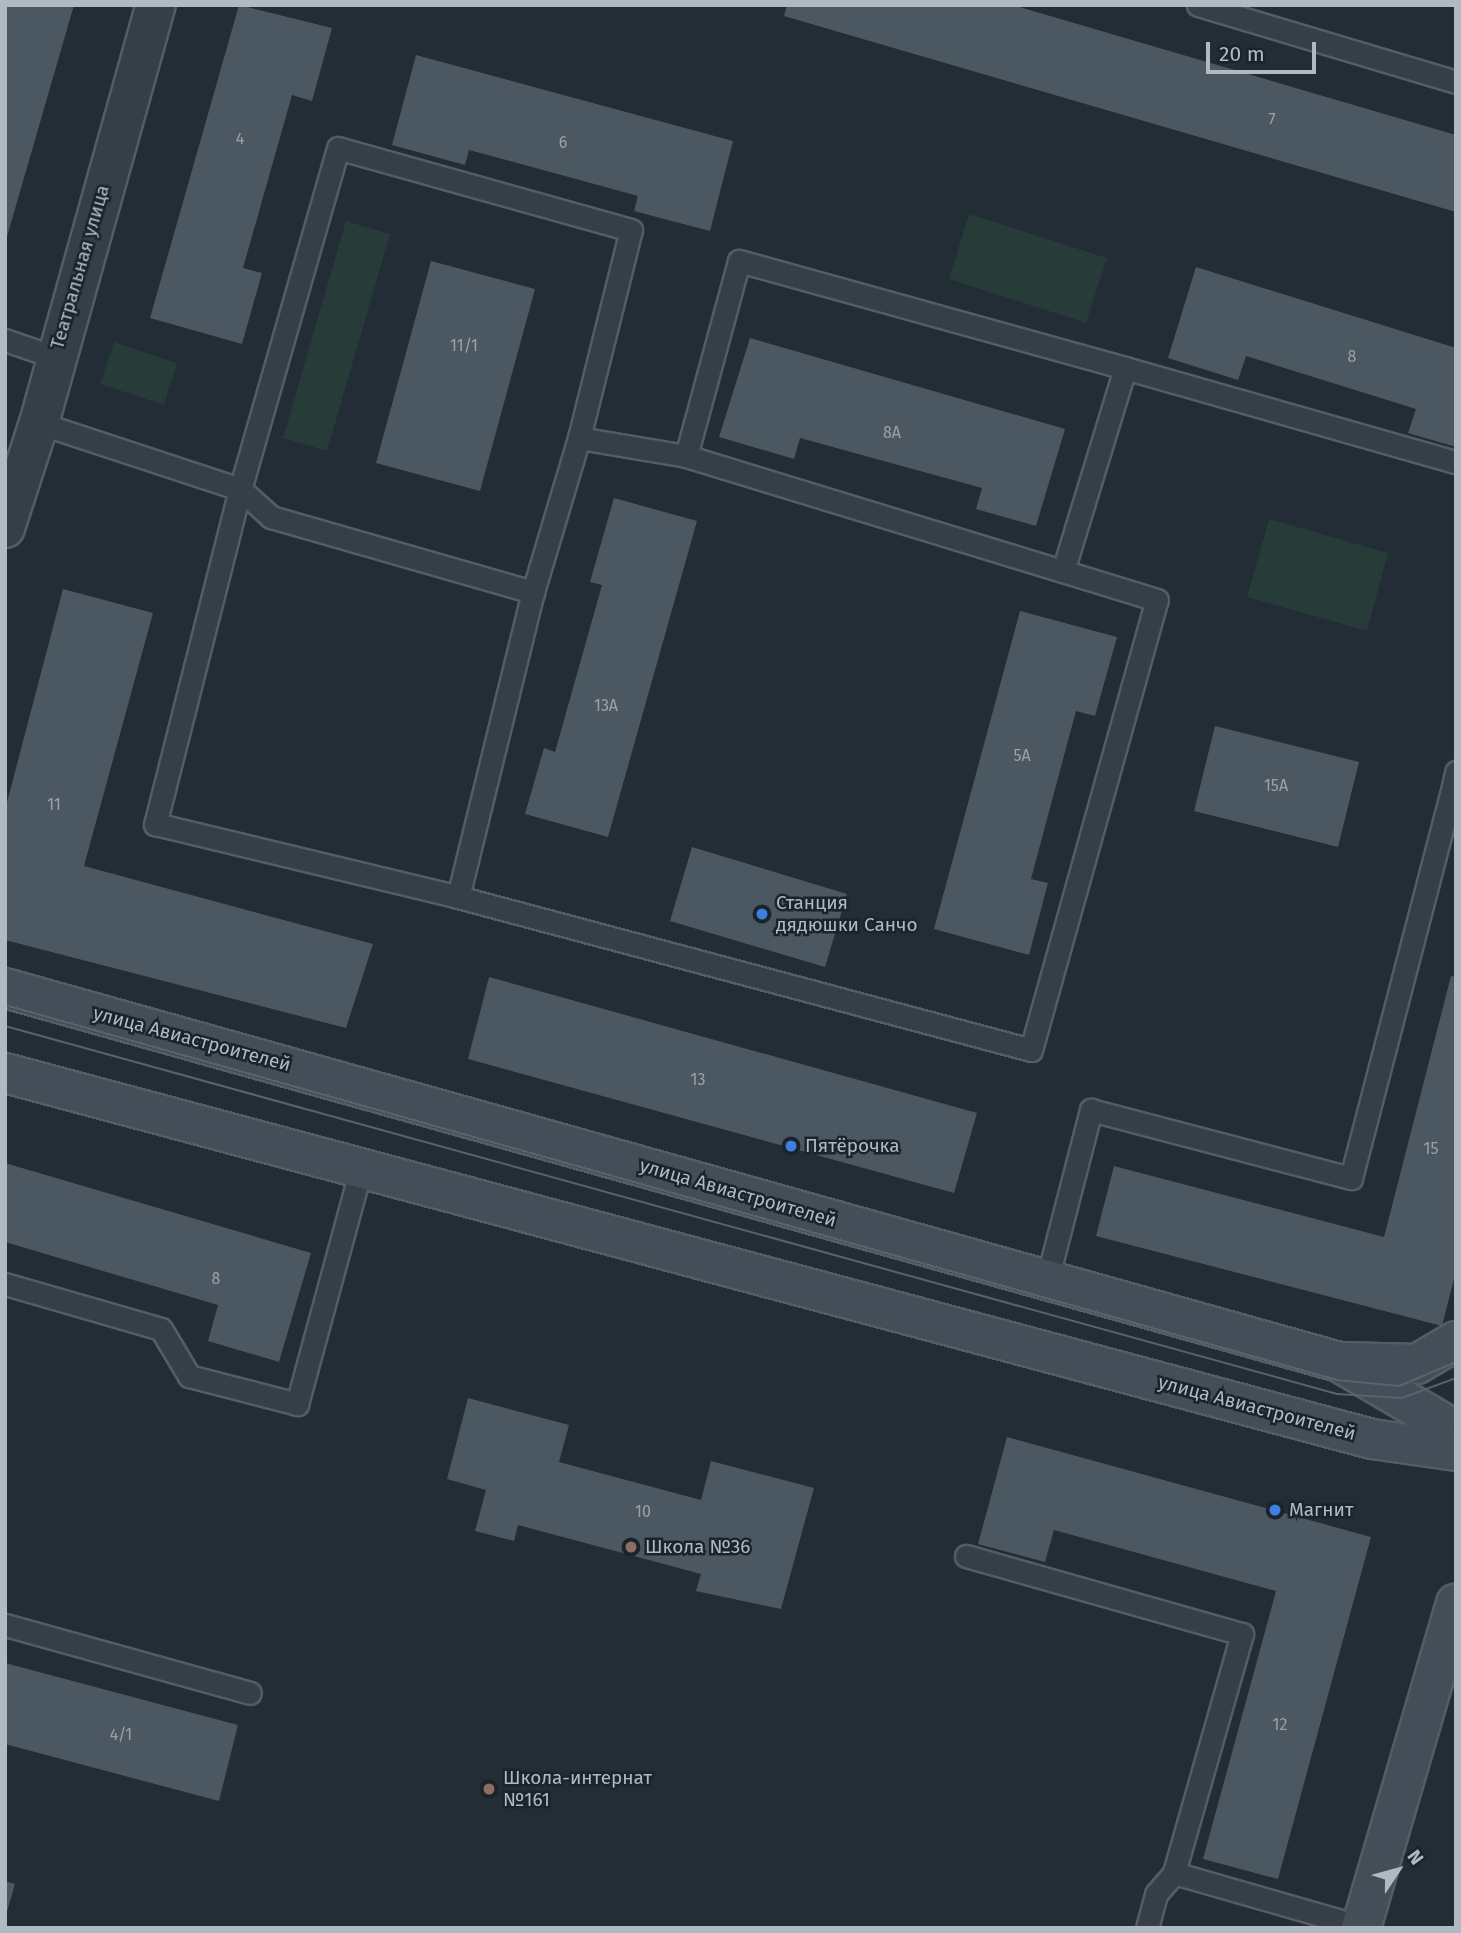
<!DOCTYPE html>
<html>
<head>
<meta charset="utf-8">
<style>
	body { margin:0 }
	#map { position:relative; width:1461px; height:1933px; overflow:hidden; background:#222d36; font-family:"Fira Sans",sans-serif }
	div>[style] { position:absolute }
	.green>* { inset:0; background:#273b39 }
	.building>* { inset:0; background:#4b5862 }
	.roads { filter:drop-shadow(2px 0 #535d65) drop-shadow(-2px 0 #535d65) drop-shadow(0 2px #535d65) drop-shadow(0 -2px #535d65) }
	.lane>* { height:21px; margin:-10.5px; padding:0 10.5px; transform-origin:10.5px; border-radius:10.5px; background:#363f47 }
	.street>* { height:38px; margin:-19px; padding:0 19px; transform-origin:19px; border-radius:19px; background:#363f47 }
	.secondary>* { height:38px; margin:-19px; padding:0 19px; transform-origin:19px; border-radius:19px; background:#444e59 }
	.tram>* { height:2px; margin:-1px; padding:0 1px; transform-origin:1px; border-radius:1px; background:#58636e }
	.dots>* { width:19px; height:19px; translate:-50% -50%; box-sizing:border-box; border:4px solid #1b242b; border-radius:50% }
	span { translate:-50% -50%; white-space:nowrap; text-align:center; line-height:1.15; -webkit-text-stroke:5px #1b242b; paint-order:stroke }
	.number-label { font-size:16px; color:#97a2ab }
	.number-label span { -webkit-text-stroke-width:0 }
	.street-label { font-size:19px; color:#b0bac3 }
	.poi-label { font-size:19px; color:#b0bac3 }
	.left { translate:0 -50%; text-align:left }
	.frame { position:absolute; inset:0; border:7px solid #b0bac3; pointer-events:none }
	.north { position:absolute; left:1363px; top:1835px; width:70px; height:70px; -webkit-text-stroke:5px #1b242b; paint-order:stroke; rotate:54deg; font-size:19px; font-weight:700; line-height:28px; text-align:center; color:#b0bac3 }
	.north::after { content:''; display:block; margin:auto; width:24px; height:32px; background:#b0bac3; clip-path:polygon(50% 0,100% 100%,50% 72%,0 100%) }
	.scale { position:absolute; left:1206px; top:42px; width:110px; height:32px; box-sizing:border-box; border:4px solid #b0bac3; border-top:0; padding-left:9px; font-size:21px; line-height:24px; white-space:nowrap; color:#b0bac3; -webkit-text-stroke:5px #1b242b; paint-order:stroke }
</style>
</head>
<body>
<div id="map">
	<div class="green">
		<i style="clip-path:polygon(969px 214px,1107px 258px,1086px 323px,949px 279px)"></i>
		<i style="clip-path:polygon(346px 221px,390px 234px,327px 451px,283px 438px)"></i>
		<i style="clip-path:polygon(114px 342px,177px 363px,164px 405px,100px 384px)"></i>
		<i style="clip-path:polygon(1269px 519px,1388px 553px,1367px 631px,1247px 597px)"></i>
	</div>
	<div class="building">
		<i style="clip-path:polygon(5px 5px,74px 5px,6px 240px,5px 240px)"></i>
		<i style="clip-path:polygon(239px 5px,332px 28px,312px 101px,292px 95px,243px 268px,262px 273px,242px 344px,150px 318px)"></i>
		<i style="clip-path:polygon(787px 5px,1013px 5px,1456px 135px,1456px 212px,784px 16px)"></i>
		<i style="clip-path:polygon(416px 55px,733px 141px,710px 231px,634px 211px,638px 196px,554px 173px,469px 150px,465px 165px,392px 145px)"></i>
		<i style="clip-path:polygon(431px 261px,535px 289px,480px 491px,376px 463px)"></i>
		<i style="clip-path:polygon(1196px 267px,1456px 348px,1456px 447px,1408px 433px,1416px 409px,1246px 356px,1238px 380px,1168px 358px)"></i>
		<i style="clip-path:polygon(750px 338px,1065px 429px,1036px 526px,976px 509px,982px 488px,800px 438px,794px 459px,719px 437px)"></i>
		<i style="clip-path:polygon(614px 498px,697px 521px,608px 837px,525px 814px,544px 748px,555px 752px,602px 585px,590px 582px)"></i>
		<i style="clip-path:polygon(63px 589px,153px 613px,84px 866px,373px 944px,346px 1028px,5px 940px,5px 810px)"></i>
		<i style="clip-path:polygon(1020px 611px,1117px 637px,1095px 716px,1076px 711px,1031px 879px,1048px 883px,1029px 955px,934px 929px)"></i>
		<i style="clip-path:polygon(1215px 726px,1359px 762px,1338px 847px,1194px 811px)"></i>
		<i style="clip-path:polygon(692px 847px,847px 894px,825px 967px,670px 921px)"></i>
		<i style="clip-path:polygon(1451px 976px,1456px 977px,1456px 1271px,1442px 1326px,1096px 1236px,1114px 1166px,1384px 1237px)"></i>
		<i style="clip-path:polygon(489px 977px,977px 1113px,954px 1193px,468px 1059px)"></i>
		<i style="clip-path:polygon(5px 1163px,311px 1253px,279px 1362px,208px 1341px,218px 1305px,5px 1242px)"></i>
		<i style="clip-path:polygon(468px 1398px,569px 1425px,559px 1462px,701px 1500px,711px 1461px,814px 1488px,781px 1609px,696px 1591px,701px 1574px,518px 1525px,514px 1541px,475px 1531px,486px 1490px,447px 1479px)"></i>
		<i style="clip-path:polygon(1007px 1437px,1371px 1537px,1278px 1879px,1203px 1859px,1276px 1591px,1054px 1530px,1045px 1562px,978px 1544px)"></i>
		<i style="clip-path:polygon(5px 1663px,238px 1725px,219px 1801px,5px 1744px)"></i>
		<i style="clip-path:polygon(5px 1881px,15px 1884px,6px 1915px,5px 1915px)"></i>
	</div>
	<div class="roads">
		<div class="lane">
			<i style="left:1198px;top:5px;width:269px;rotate:16.6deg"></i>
			<i style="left:5px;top:340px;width:52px;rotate:19.1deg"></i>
			<i style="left:39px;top:423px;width:212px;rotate:18.2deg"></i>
			<i style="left:240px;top:489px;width:42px;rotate:42.1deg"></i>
			<i style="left:271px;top:517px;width:273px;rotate:16deg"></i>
			<i style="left:533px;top:592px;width:161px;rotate:-73.4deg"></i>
			<i style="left:579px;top:438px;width:214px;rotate:-76deg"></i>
			<i style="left:631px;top:230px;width:304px;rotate:-164.4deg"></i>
			<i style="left:338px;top:148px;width:355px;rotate:106deg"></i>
			<i style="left:240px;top:489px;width:346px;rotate:104.2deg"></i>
			<i style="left:155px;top:824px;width:312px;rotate:13.5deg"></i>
			<i style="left:458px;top:897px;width:314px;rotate:-76.2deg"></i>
			<i style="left:579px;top:438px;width:109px;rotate:9.5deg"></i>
			<i style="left:686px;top:456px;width:394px;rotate:17deg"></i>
			<i style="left:686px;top:456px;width:202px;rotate:-74.8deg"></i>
			<i style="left:739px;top:261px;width:401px;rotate:15.5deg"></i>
			<i style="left:1450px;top:799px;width:28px;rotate:-77deg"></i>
			<i style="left:458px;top:897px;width:593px;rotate:14.95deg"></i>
			<i style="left:1031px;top:1050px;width:467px;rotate:-74.4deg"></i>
			<i style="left:1157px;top:600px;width:98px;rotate:-162.9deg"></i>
			<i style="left:1063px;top:571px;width:212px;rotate:-73deg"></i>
			<i style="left:1125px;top:368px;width:344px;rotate:15.9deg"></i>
			<i style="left:1047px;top:1280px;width:176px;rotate:-75.5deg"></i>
			<i style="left:1091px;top:1110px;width:269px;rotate:14.7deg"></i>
			<i style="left:1351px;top:1178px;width:392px;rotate:-75.4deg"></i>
			<i style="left:1450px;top:799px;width:6px;rotate:18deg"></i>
			<i style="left:5px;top:1284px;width:162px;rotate:16.1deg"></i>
			<i style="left:161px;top:1329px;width:55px;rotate:59.2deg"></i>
			<i style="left:189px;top:1376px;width:112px;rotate:14.5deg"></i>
			<i style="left:297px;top:1404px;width:245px;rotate:-74.8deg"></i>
			<i style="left:966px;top:1556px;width:287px;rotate:15.8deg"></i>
			<i style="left:1242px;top:1634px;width:248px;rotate:105.9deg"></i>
			<i style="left:1174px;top:1873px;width:196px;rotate:16deg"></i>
			<i style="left:5px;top:1625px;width:254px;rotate:15.5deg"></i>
			<i style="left:1147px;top:1928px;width:35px;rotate:-75deg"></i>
			<i style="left:1156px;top:1894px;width:28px;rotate:-49deg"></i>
		</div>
		<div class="street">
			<i style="left:5px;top:528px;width:110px;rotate:-72.1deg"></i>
			<i style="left:39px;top:423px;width:434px;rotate:-74.4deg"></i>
		</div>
		<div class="secondary">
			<i style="left:5px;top:988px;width:1385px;rotate:15.66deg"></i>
			<i style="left:1339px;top:1362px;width:136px;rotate:30.5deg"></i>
			<i style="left:5px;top:1073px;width:1415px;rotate:14.99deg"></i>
			<i style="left:1372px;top:1439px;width:85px;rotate:8.1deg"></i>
			<i style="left:1344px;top:1362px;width:73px;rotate:1.6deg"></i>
			<i style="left:1417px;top:1364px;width:45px;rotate:-30.5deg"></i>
			<i style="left:1361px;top:1928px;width:338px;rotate:-73.7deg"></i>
		</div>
	</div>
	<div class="tram">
		<i style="left:5px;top:1005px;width:1384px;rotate:15.72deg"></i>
		<i style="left:1337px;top:1380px;width:62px;rotate:5.5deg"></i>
		<i style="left:1399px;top:1386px;width:62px;rotate:-22.8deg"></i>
		<i style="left:5px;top:1026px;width:1382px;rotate:15.44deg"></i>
		<i style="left:1337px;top:1394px;width:65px;rotate:3.5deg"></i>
		<i style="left:1402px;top:1398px;width:58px;rotate:-20.3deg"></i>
	</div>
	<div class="dots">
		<i style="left:762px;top:914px;background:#3f7fe0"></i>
		<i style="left:791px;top:1146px;background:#3f7fe0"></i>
		<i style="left:1275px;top:1510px;background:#3f7fe0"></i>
		<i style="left:631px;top:1547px;background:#8d6e63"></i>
		<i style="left:489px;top:1789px;background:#8d6e63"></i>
	</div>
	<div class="number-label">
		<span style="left:1272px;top:120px">7</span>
		<span style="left:240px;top:139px">4</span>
		<span style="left:563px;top:143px">6</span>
		<span style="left:464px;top:346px">11/1</span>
		<span style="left:1352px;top:357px">8</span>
		<span style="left:892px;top:433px">8А</span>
		<span style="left:606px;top:706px">13А</span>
		<span style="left:1022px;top:756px">5А</span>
		<span style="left:1276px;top:786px">15А</span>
		<span style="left:54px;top:805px">11</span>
		<span style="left:698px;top:1080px">13</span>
		<span style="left:1431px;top:1149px">15</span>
		<span style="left:216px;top:1279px">8</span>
		<span style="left:643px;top:1512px">10</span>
		<span style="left:1280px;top:1725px">12</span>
		<span style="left:121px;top:1735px">4/1</span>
	</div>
	<div class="street-label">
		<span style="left:80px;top:267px;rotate:-74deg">Театральная улица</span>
		<span style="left:192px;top:1039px;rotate:15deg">улица Авиастроителей</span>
		<span style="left:738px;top:1193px;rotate:16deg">улица Авиастроителей</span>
		<span style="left:1257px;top:1408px;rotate:15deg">улица Авиастроителей</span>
	</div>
	<div class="poi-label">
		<span class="left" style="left:776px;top:914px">Станция<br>дядюшки Санчо</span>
		<span class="left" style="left:805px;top:1146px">Пятёрочка</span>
		<span class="left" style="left:1289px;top:1510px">Магнит</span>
		<span class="left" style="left:645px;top:1547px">Школа №36</span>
		<span class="left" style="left:503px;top:1789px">Школа-интернат<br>№161</span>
	</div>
	<div class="frame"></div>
	<div class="north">N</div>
	<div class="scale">20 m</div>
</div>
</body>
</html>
